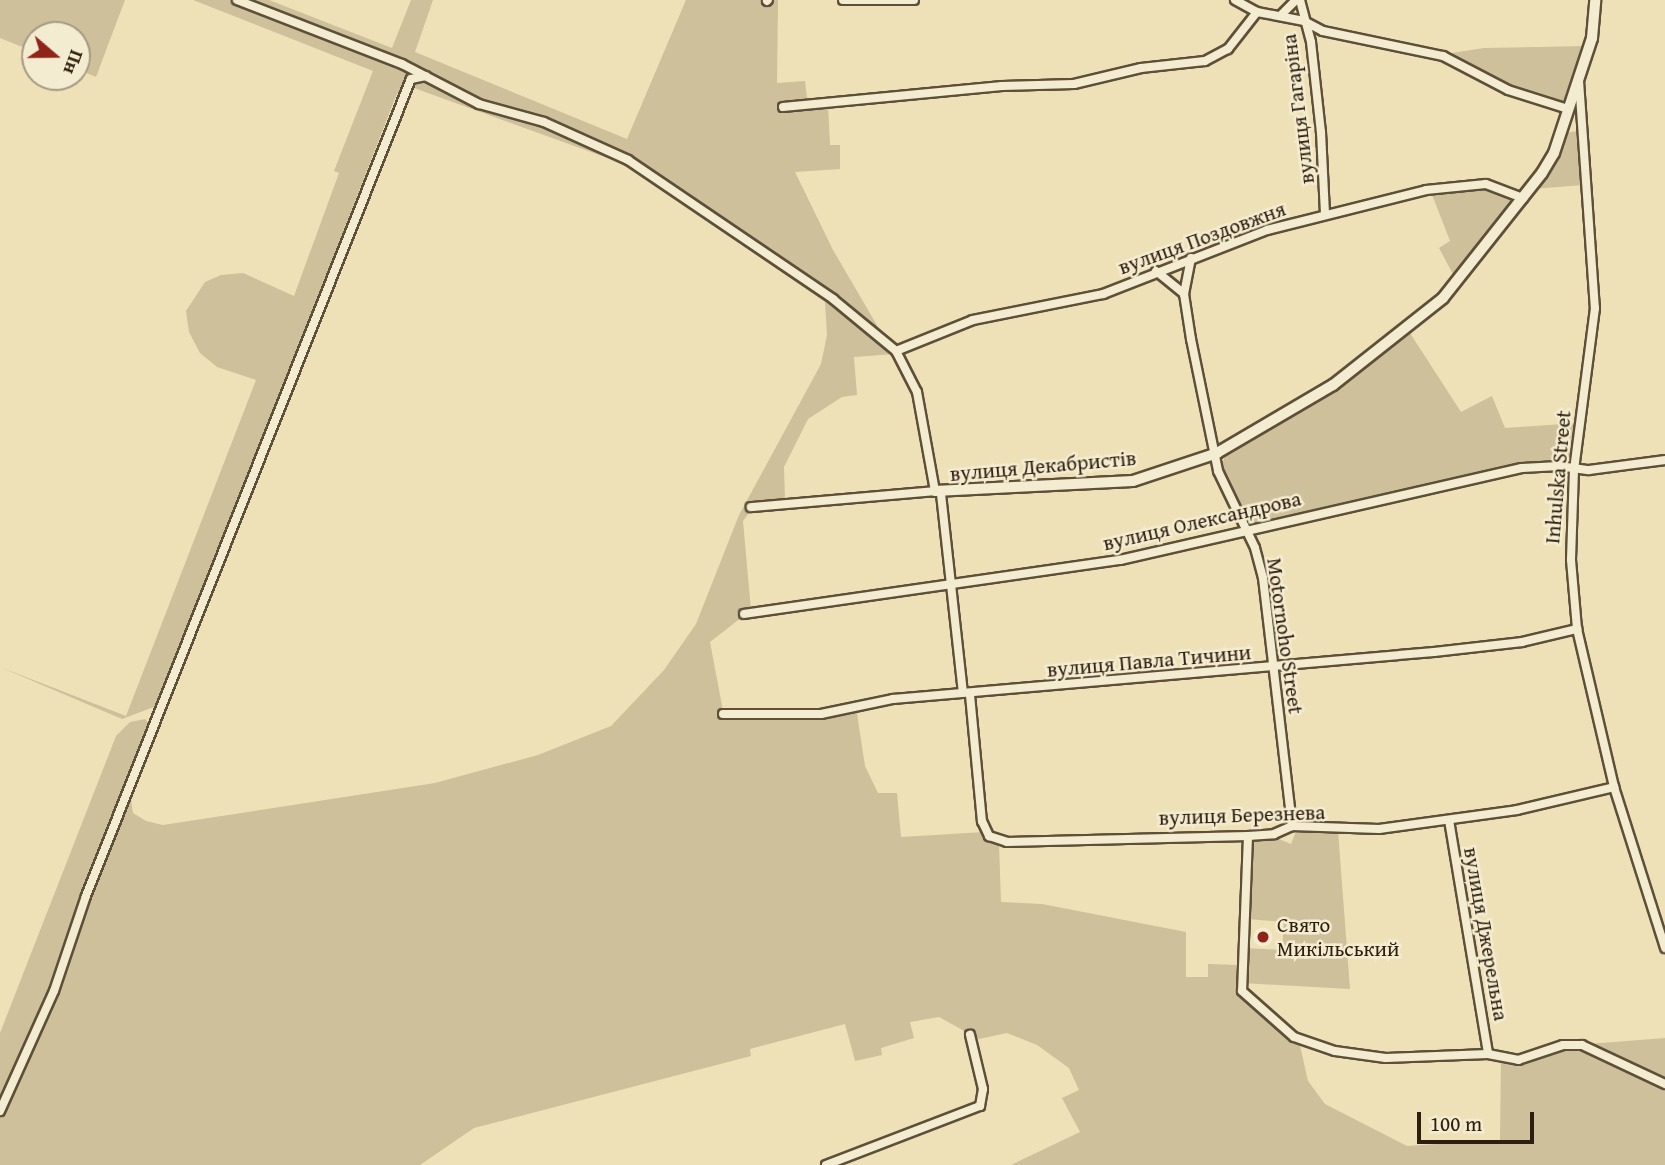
<!DOCTYPE html>
<html>
<head>
<meta charset="utf-8">
<style>
	body { margin:0 }
	#map { position:relative; width:1665px; height:1165px; overflow:hidden; background:#eee1b7; font-family:"Gentium Book Plus",serif }
	div>[style] { position:absolute }
	.green>* { inset:0; background:#cdc09a }
	.roads { filter:drop-shadow(2px 0 #5e4f39) drop-shadow(-2px 0 #5e4f39) drop-shadow(0 2px #5e4f39) drop-shadow(0 -2px #5e4f39) }
	.minor>* { height:8px; margin:-4px; padding:0 4px; transform-origin:4px; border-radius:4px; background:#f4ecd0 }
	.tertiary>* { height:10px; margin:-5px; padding:0 5px; transform-origin:5px; border-radius:5px; background:#f4ecd0 }
	.dots>* { width:19px; height:19px; translate:-50% -50%; box-sizing:border-box; border:4px solid #f4ecd0; border-radius:50% }
	span { translate:-50% -50%; white-space:nowrap; text-align:center; line-height:1.15; -webkit-text-stroke:5px #f4ecd0; paint-order:stroke }
	.street-label { font-size:21px; color:#2e1e0f }
	.poi-label { font-size:21px; color:#2e1e0f }
	.left { translate:0 -50%; text-align:left }
	.north { position:absolute; left:21px; top:21px; width:70px; height:70px; box-sizing:border-box; background:#f4ecd0; border:2px solid #a59a83; border-radius:50%; rotate:110deg; font-size:19px; font-weight:700; line-height:28px; text-align:center; color:#2e1e0f }
	.north::after { content:''; display:block; margin:auto; width:24px; height:32px; background:#8f2418; clip-path:polygon(50% 0,100% 100%,50% 72%,0 100%) }
	.scale { position:absolute; left:1417px; top:1112px; width:117px; height:32px; box-sizing:border-box; border:4px solid #2e1e0f; border-top:0; padding-left:9px; font-size:21px; line-height:24px; white-space:nowrap; color:#2e1e0f; -webkit-text-stroke:5px #f4ecd0; paint-order:stroke }
</style>
</head>
<body>
<div id="map">
	<div class="green">
		<i style="clip-path:polygon(0 0,125px 0,96px 77px,77px 69px,77px 35px,35px 35px,35px 52px,0 38px)"></i>
		<i style="clip-path:polygon(193px 0,231px 0,411px 72px,396px 96px,159px 705px,122px 719px,0 667px,126px 716px,256px 380px,217px 367px,200px 353px,189px 332px,186px 311px,205px 282px,221px 275px,243px 273px,294px 296px,339px 173px,334px 171px,373px 71px)"></i>
		<i style="clip-path:polygon(245px 0,269px 0,392px 48px,411px 0,433px 0,415px 52px,627px 139px,686px 0,778px 0,777px 83px,805px 81px,808px 106px,828px 104px,830px 145px,840px 145px,840px 169px,795px 172px,833px 250px,885px 339px,604px 145px,479px 102px)"></i>
		<i style="clip-path:polygon(1587px 46px,1566px 101px,1561px 103px,1493px 80px,1445px 54px,1484px 48px)"></i>
		<i style="clip-path:polygon(evenodd,421px 78px,622px 158px,831px 301px,894px 354px,854px 357px,857px 395px,842px 397px,808px 419px,784px 467px,785px 501px,751px 510px,743px 521px,751px 610px,710px 642px,724px 716px,820px 715px,856px 707px,865px 766px,878px 793px,897px 793px,901px 837px,984px 832px,999px 844px,1001px 902px,1042px 904px,1186px 932px,1186px 977px,1208px 977px,1208px 964px,1240px 965px,1239px 983px,1299px 1041px,1308px 1081px,1325px 1104px,1407px 1146px,1500px 1140px,1501px 1060px,1550px 1047px,1665px 1038px,1665px 1165px,1011px 1165px,1080px 1132px,1062px 1098px,1079px 1090px,1069px 1068px,1037px 1045px,1007px 1033px,979px 1039px,939px 1017px,910px 1022px,914px 1038px,881px 1048px,882px 1055px,855px 1061px,845px 1024px,750px 1049px,751px 1056px,474px 1128px,420px 1165px,0 1165px,0 1113px,53px 1000px,90px 888px,400px 95px,411px 81px,421px 78px,414px 88px,624px 164px,825px 302px,827px 335px,821px 364px,739px 515px,696px 624px,664px 670px,611px 726px,538px 755px,435px 783px,163px 825px,146px 821px,133px 813px,131px 799px,407px 94px,414px 88px)"></i>
		<i style="clip-path:polygon(1577px 131px,1584px 185px,1532px 189px,1566px 133px)"></i>
		<i style="clip-path:polygon(1485px 186px,1516px 198px,1455px 278px,1439px 248px,1450px 241px,1431px 192px)"></i>
		<i style="clip-path:polygon(1408px 330px,1461px 412px,1492px 396px,1505px 428px,1577px 423px,1571px 459px,1249px 527px,1221px 470px,1226px 451px)"></i>
		<i style="clip-path:polygon(145px 719px,151px 726px,55px 985px,0 1106px,0 1033px,116px 736px,130px 722px)"></i>
		<i style="clip-path:polygon(1297px 829px,1338px 831px,1350px 989px,1242px 983px,1245px 948px,1282px 950px,1284px 922px,1247px 919px,1249px 845px,1252px 839px,1274px 837px,1291px 844px)"></i>
	</div>
	<div class="roads">
		<div class="minor">
			<i style="left:237px;top:0;width:177px;rotate:21.2deg"></i>
			<i style="left:402px;top:64px;width:87px;rotate:27.5deg"></i>
			<i style="left:479px;top:104px;width:67px;rotate:15.5deg"></i>
			<i style="left:544px;top:122px;width:92px;rotate:24.3deg"></i>
			<i style="left:628px;top:160px;width:248px;rotate:34.1deg"></i>
			<i style="left:833px;top:299px;width:82px;rotate:39.5deg"></i>
			<i style="left:896px;top:351px;width:46px;rotate:62.9deg"></i>
			<i style="left:917px;top:392px;width:101px;rotate:79.7deg"></i>
			<i style="left:935px;top:491px;width:185px;rotate:175deg"></i>
			<i style="left:843px;top:0;width:71px"></i>
			<i style="left:1235px;top:0;width:25px;rotate:29deg"></i>
			<i style="left:1257px;top:12px;width:48px;rotate:10.8deg"></i>
			<i style="left:1304px;top:21px;width:21px;rotate:28deg"></i>
			<i style="left:1323px;top:31px;width:123px;rotate:11.8deg"></i>
			<i style="left:1443px;top:56px;width:73px;rotate:27.6deg"></i>
			<i style="left:1508px;top:90px;width:63px;rotate:17.6deg"></i>
			<i style="left:1300px;top:0;width:43px;rotate:75.3deg"></i>
			<i style="left:1311px;top:42px;width:91px;rotate:83.7deg"></i>
			<i style="left:1321px;top:132px;width:83px;rotate:87.2deg"></i>
			<i style="left:767px;top:1px;width:1px;rotate:-45deg"></i>
			<i style="left:1281px;top:15px;width:21px;rotate:-45deg"></i>
			<i style="left:1579px;top:81px;width:228px;rotate:86deg"></i>
			<i style="left:1595px;top:308px;width:162px;rotate:97.4deg"></i>
			<i style="left:1574px;top:469px;width:91px;rotate:91.9deg"></i>
			<i style="left:1571px;top:560px;width:69px;rotate:85deg"></i>
			<i style="left:1577px;top:629px;width:162px;rotate:76.8deg"></i>
			<i style="left:1614px;top:787px;width:169px;rotate:72.4deg"></i>
			<i style="left:783px;top:107px;width:220px;rotate:-5.5deg"></i>
			<i style="left:1002px;top:86px;width:72px;rotate:-1.6deg"></i>
			<i style="left:1074px;top:84px;width:69px;rotate:-13.4deg"></i>
			<i style="left:1141px;top:68px;width:64px;rotate:-6.2deg"></i>
			<i style="left:1205px;top:61px;width:26px;rotate:-28deg"></i>
			<i style="left:1228px;top:49px;width:47px;rotate:-51.9deg"></i>
			<i style="left:1191px;top:258px;width:37px;rotate:101deg"></i>
			<i style="left:1184px;top:294px;width:46px;rotate:81.2deg"></i>
			<i style="left:1191px;top:339px;width:135px;rotate:78.4deg"></i>
			<i style="left:1218px;top:471px;width:85px;rotate:64.3deg"></i>
			<i style="left:1255px;top:548px;width:31px;rotate:75deg"></i>
			<i style="left:1263px;top:578px;width:250px;rotate:83.3deg"></i>
			<i style="left:1156px;top:271px;width:36px;rotate:39deg"></i>
			<i style="left:896px;top:351px;width:83px;rotate:-21.9deg"></i>
			<i style="left:973px;top:320px;width:133px;rotate:-11.3deg"></i>
			<i style="left:1103px;top:294px;width:176px;rotate:-21.3deg"></i>
			<i style="left:1267px;top:230px;width:164px;rotate:-14.1deg"></i>
			<i style="left:1426px;top:190px;width:60px;rotate:-5.7deg"></i>
			<i style="left:1486px;top:184px;width:40px;rotate:21deg"></i>
			<i style="left:941px;top:494px;width:200px;rotate:83.7deg"></i>
			<i style="left:744px;top:614px;width:380px;rotate:-8.2deg"></i>
			<i style="left:1120px;top:560px;width:412px;rotate:-12.9deg"></i>
			<i style="left:1522px;top:468px;width:37px;rotate:-3deg"></i>
			<i style="left:1559px;top:466px;width:30px;rotate:8deg"></i>
			<i style="left:1589px;top:470px;width:77px;rotate:-7.5deg"></i>
			<i style="left:970px;top:695px;width:127px;rotate:84.6deg"></i>
			<i style="left:982px;top:821px;width:17px;rotate:65deg"></i>
			<i style="left:989px;top:836px;width:19px;rotate:18deg"></i>
			<i style="left:1007px;top:842px;width:241px;rotate:-1.4deg"></i>
			<i style="left:1248px;top:836px;width:26px;rotate:-4deg"></i>
			<i style="left:1274px;top:834px;width:20px;rotate:-24deg"></i>
			<i style="left:1292px;top:826px;width:87px;rotate:2deg"></i>
			<i style="left:1379px;top:829px;width:139px;rotate:-7.8deg"></i>
			<i style="left:1517px;top:810px;width:100px;rotate:-13.3deg"></i>
			<i style="left:723px;top:714px;width:98px"></i>
			<i style="left:821px;top:714px;width:74px;rotate:-11.8deg"></i>
			<i style="left:893px;top:699px;width:543px;rotate:-4.97deg"></i>
			<i style="left:1434px;top:652px;width:89px;rotate:-6.5deg"></i>
			<i style="left:1522px;top:642px;width:57px;rotate:-13.3deg"></i>
			<i style="left:1449px;top:820px;width:237px;rotate:80.5deg"></i>
			<i style="left:1248px;top:836px;width:155px;rotate:92.2deg"></i>
			<i style="left:1242px;top:991px;width:69px;rotate:41.5deg"></i>
			<i style="left:1294px;top:1037px;width:43px;rotate:18.9deg"></i>
			<i style="left:1335px;top:1051px;width:51px;rotate:7.8deg"></i>
			<i style="left:1386px;top:1058px;width:102px;rotate:-2.2deg"></i>
			<i style="left:1488px;top:1054px;width:31px;rotate:11deg"></i>
			<i style="left:1518px;top:1060px;width:47px;rotate:-18.4deg"></i>
			<i style="left:1563px;top:1045px;width:19px"></i>
			<i style="left:1582px;top:1045px;width:92px;rotate:25.2deg"></i>
			<i style="left:0;top:1111px;width:132px;rotate:-65.8deg"></i>
			<i style="left:54px;top:991px;width:100px;rotate:-71.4deg"></i>
			<i style="left:86px;top:896px;width:879px;rotate:-68.31deg"></i>
			<i style="left:411px;top:79px;width:15px;rotate:-11deg"></i>
			<i style="left:826px;top:1165px;width:165px;rotate:-21deg"></i>
			<i style="left:980px;top:1106px;width:17px;rotate:-80deg"></i>
			<i style="left:983px;top:1089px;width:56px;rotate:-103.5deg"></i>
		</div>
		<div class="tertiary">
			<i style="left:935px;top:491px;width:198px;rotate:-2.9deg"></i>
			<i style="left:1133px;top:481px;width:89px;rotate:-18.4deg"></i>
			<i style="left:1217px;top:453px;width:134px;rotate:-30.4deg"></i>
			<i style="left:1333px;top:385px;width:140px;rotate:-38.3deg"></i>
			<i style="left:1443px;top:298px;width:159px;rotate:-51.6deg"></i>
			<i style="left:1542px;top:173px;width:23px;rotate:-59deg"></i>
			<i style="left:1554px;top:153px;width:121px;rotate:-71.7deg"></i>
			<i style="left:1592px;top:38px;width:38px;rotate:-85deg"></i>
		</div>
	</div>
	<div class="dots">
		<i style="left:1263px;top:937px;background:#8f2418"></i>
	</div>
	<div class="street-label">
		<span style="left:1298px;top:109px;rotate:-97deg">вулиця Гагаріна</span>
		<span style="left:1202px;top:238px;rotate:-20deg">вулиця Поздовжня</span>
		<span style="left:1043px;top:466px;rotate:-5deg">вулиця Декабристів</span>
		<span style="left:1558px;top:477px;rotate:-85deg">Inhulska Street</span>
		<span style="left:1202px;top:521px;rotate:-13deg">вулиця Олександрова</span>
		<span style="left:1285px;top:636px;rotate:82deg">Motornoho Street</span>
		<span style="left:1149px;top:661px;rotate:-5deg">вулиця Павла Тичини</span>
		<span style="left:1242px;top:815px;rotate:-2deg">вулиця Березнева</span>
		<span style="left:1486px;top:934px;rotate:80deg">вулиця Джерельна</span>
	</div>
	<div class="poi-label">
		<span class="left" style="left:1277px;top:937px">Свято<br>Микільський</span>
	</div>
	<div class="north">Пн</div>
	<div class="scale">100 m</div>
</div>
</body>
</html>
